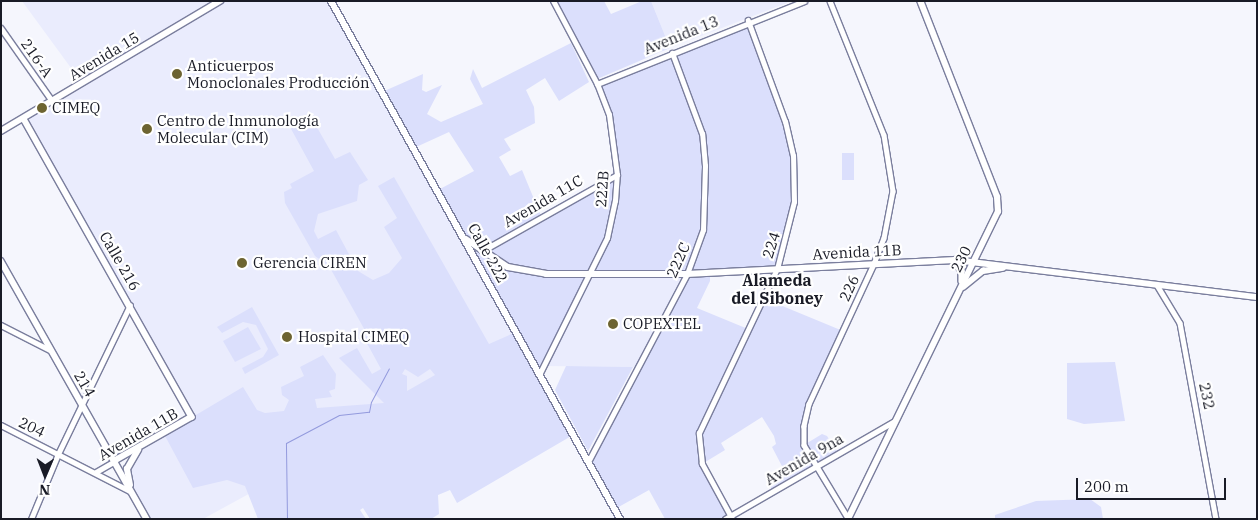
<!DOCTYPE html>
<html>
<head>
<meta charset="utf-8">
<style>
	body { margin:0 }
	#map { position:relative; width:1258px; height:520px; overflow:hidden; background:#f5f6fd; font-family:"IBM Plex Serif",serif }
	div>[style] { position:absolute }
	.built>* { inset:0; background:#eaecfd }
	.green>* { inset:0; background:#dbdffc }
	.stream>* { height:1px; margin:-0.5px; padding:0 0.5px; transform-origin:0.5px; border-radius:0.5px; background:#939add }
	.roads { filter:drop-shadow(1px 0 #7a7e9d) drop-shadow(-1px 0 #7a7e9d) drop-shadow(0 1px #7a7e9d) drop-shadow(0 -1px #7a7e9d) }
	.minor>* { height:4.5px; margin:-2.25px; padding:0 2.25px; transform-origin:2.25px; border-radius:2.25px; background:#fff }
	.tertiary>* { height:5.5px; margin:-2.75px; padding:0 2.75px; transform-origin:2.75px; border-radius:2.75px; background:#fff }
	.secondary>* { height:6px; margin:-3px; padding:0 3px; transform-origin:3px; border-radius:3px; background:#fff }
	.dots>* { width:14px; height:14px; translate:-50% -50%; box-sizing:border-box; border:2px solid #fff; border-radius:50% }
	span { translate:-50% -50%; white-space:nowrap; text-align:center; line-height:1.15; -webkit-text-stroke:4.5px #fff; paint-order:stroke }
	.street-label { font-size:15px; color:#191b26 }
	.poi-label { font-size:15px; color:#191b26 }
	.left { translate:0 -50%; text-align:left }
	.neighbourhood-label { font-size:16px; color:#191b26; font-weight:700 }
	.frame { position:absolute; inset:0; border:2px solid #191b26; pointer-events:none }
	.north { position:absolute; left:20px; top:450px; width:50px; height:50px; -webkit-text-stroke:4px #fff; paint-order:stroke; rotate:181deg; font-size:14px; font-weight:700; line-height:20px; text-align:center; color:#191b26 }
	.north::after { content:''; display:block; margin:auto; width:18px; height:22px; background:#191b26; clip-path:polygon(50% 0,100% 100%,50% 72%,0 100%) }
	.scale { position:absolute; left:1076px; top:478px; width:150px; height:22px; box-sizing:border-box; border:2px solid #191b26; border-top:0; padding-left:6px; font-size:15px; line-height:18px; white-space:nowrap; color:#191b26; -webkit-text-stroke:4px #fff; paint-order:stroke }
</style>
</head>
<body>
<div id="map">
	<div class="built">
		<i style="clip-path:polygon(22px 1px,331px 1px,526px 350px,327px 451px,203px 519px,147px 519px,131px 492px,127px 469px,140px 447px,192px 417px,25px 121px,194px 20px,193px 18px,82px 83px)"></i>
		<i style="clip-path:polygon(651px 1px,787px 1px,787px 3px,670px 48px)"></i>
		<i style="clip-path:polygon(687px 274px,638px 367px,544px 366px,590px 275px)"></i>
	</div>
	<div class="green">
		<i style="clip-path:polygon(557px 1px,604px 1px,611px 14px,642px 1px,651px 1px,670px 48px,597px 79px)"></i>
		<i style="clip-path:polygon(evenodd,748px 21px,793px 156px,794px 202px,777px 269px,710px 272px,710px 281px,697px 308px,748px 329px,763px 298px,843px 331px,809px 404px,804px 426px,804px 445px,822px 434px,827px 436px,839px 454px,773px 492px,767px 480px,784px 470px,772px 447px,776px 444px,774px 436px,762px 417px,721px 443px,725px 450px,702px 464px,731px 516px,725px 519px,665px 519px,649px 490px,615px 509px,588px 462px,687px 274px,590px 275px,539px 375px,573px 435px,457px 503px,450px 490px,438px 495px,439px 514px,431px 519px,370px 519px,363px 508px,360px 510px,366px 519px,258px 519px,245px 486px,227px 480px,193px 488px,164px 434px,243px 387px,257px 410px,265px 413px,284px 411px,289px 400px,282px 395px,281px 387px,304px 376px,300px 367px,323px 355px,336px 374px,335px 389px,329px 391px,332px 397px,315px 399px,317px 408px,384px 403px,339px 358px,357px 348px,372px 374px,381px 369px,363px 336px,367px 334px,329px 266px,315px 256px,285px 203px,284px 192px,292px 188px,290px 184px,314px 171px,290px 127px,310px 115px,335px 159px,350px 152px,368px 180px,359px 185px,357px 201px,318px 214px,314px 231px,318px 239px,336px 230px,358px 271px,373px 280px,389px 273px,402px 258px,384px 227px,397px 218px,378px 186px,394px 177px,489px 344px,516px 332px,438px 190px,474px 171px,449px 132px,414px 148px,382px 92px,423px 74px,422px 90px,426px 92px,442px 85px,427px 114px,441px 122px,483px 104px,470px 79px,473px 69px,482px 88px,571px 43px,589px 82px,559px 101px,545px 78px,526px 90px,534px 107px,535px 123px,504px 139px,511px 150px,499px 157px,510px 176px,522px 170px,541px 216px,617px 175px,612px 129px,597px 84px,748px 21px,405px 369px,418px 377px,430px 369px,435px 375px,407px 391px,407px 376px,402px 374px,405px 369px)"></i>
		<i style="clip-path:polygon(842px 153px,854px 153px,854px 180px,842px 180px)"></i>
		<i style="clip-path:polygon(252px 307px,279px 355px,245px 374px,242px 368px,263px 357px,268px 349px,256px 325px,243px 322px,222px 333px,217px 327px)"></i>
		<i style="clip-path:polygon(248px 327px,261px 349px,235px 362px,223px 341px)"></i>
		<i style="clip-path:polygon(1115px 362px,1125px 421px,1084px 424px,1067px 419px,1067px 363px)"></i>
		<i style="clip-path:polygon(566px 366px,633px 367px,588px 451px,555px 390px)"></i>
		<i style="clip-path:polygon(1090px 499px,1101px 507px,1103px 519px,995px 519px,995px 515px,1036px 501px)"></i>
	</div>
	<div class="stream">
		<i style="left:287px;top:519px;width:76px;rotate:-90.8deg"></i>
		<i style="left:286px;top:443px;width:60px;rotate:-27.8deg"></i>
		<i style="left:339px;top:415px;width:30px;rotate:-6deg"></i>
		<i style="left:369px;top:412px;width:10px;rotate:-79deg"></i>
		<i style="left:371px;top:402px;width:38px;rotate:-62deg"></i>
	</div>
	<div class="roads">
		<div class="minor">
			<i style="left:830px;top:1px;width:144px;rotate:68.1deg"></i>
			<i style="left:884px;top:135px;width:57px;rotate:80.9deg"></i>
			<i style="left:893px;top:191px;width:48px;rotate:100.8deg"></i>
			<i style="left:884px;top:238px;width:26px;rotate:111deg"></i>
			<i style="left:875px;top:262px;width:157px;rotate:114.9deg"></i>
			<i style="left:809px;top:404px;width:23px;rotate:103deg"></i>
			<i style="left:804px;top:426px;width:19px;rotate:90deg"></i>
			<i style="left:804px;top:445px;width:85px;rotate:58.9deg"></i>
			<i style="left:1px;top:28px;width:90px;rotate:54.9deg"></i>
			<i style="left:597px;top:84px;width:223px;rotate:-21.8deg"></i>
			<i style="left:482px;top:251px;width:155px;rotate:-29.4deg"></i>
			<i style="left:1157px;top:285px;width:44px;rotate:58.8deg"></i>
			<i style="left:1180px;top:323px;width:199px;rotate:79.6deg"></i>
			<i style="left:1px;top:325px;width:55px;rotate:27deg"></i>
			<i style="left:539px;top:375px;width:153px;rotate:-63.6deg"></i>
			<i style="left:607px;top:238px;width:38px;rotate:-78deg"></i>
			<i style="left:615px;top:201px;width:26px;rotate:-86deg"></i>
			<i style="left:617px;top:175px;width:61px;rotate:-97.6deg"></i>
			<i style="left:609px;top:115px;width:33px;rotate:-111deg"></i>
			<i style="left:597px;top:84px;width:94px;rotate:-117.9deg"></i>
			<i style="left:1px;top:425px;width:145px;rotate:27.1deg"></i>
			<i style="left:588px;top:462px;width:212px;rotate:-62.2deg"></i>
			<i style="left:687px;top:274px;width:47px;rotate:-70deg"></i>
			<i style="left:703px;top:230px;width:64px;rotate:-88.2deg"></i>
			<i style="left:705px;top:166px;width:32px;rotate:-95deg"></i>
			<i style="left:702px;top:134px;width:86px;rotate:-110.3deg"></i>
			<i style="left:96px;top:472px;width:22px;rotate:-30deg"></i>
			<i style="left:31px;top:519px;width:70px;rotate:-67.4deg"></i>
			<i style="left:58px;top:454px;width:165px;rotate:-64.2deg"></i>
			<i style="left:725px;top:519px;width:196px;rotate:-30deg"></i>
			<i style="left:732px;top:519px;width:63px;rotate:-118.6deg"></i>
			<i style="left:702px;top:464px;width:31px;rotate:-96deg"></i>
			<i style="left:699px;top:433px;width:182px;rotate:-64.6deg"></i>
			<i style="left:777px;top:269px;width:69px;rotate:-75.8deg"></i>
			<i style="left:794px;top:202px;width:46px;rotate:-91.2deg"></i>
			<i style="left:793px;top:156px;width:35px;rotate:-103deg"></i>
			<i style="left:785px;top:122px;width:108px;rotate:-110.1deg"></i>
		</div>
		<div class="tertiary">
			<i style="left:24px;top:119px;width:342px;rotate:60.6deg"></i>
			<i style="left:192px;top:417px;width:89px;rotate:150.3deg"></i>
			<i style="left:1px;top:131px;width:255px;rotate:-30.7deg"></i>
			<i style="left:466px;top:239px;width:50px;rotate:33.7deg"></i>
			<i style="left:508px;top:267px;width:39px;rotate:10deg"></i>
			<i style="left:546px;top:274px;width:141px"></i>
			<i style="left:687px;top:274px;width:268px;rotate:-3deg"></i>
			<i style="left:955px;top:260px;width:304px;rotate:7deg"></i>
			<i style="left:955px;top:260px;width:13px;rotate:58deg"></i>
			<i style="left:962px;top:271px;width:10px;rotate:90deg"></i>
			<i style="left:1px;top:261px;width:296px;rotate:60.5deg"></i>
			<i style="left:963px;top:287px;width:26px;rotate:-39deg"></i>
			<i style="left:983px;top:271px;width:20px;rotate:-9deg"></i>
			<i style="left:130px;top:485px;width:16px;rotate:-101deg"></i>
			<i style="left:127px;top:469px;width:22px;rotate:-60deg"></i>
			<i style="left:848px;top:519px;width:342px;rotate:-64deg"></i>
			<i style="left:998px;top:212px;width:15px;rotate:-94deg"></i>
			<i style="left:997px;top:197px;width:211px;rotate:-111.4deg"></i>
		</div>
		<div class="secondary">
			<i style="left:331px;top:1px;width:593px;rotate:60.84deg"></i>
		</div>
	</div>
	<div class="dots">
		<i style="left:177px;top:74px;background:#6d6431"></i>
		<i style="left:42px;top:108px;background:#6d6431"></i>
		<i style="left:147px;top:129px;background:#6d6431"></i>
		<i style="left:242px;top:263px;background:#6d6431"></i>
		<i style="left:613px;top:324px;background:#6d6431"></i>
		<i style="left:287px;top:337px;background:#6d6431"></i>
	</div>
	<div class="street-label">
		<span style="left:681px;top:35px;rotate:-22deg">Avenida 13</span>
		<span style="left:104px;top:56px;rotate:-31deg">Avenida 15</span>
		<span style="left:37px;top:58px;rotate:55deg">216-A</span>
		<span style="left:602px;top:189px;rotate:-86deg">222B</span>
		<span style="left:543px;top:201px;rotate:-30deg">Avenida 11C</span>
		<span style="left:771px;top:245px;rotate:-72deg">224</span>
		<span style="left:857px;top:252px;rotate:-3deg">Avenida 11B</span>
		<span style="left:488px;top:253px;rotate:61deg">Calle 222</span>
		<span style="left:961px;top:259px;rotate:-63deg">230</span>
		<span style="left:678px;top:260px;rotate:-66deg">222C</span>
		<span style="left:120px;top:261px;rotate:60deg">Calle 216</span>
		<span style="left:849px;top:288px;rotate:-65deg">226</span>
		<span style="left:85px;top:384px;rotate:60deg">214</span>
		<span style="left:1207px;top:396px;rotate:78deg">232</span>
		<span style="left:32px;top:427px;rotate:26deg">204</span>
		<span style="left:138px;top:434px;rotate:-30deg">Avenida 11B</span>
		<span style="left:804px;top:459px;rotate:-30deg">Avenida 9na</span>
	</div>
	<div class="poi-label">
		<span class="left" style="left:187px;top:74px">Anticuerpos<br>Monoclonales Producción</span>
		<span class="left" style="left:52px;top:108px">CIMEQ</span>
		<span class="left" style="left:157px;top:129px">Centro de Inmunología<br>Molecular (CIM)</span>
		<span class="left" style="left:253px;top:263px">Gerencia CIREN</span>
		<span class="left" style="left:623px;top:324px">COPEXTEL</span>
		<span class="left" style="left:298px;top:337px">Hospital CIMEQ</span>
	</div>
	<div class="neighbourhood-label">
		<span style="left:777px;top:289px">Alameda<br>del Siboney</span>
	</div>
	<div class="frame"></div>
	<div class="north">N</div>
	<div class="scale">200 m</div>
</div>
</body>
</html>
